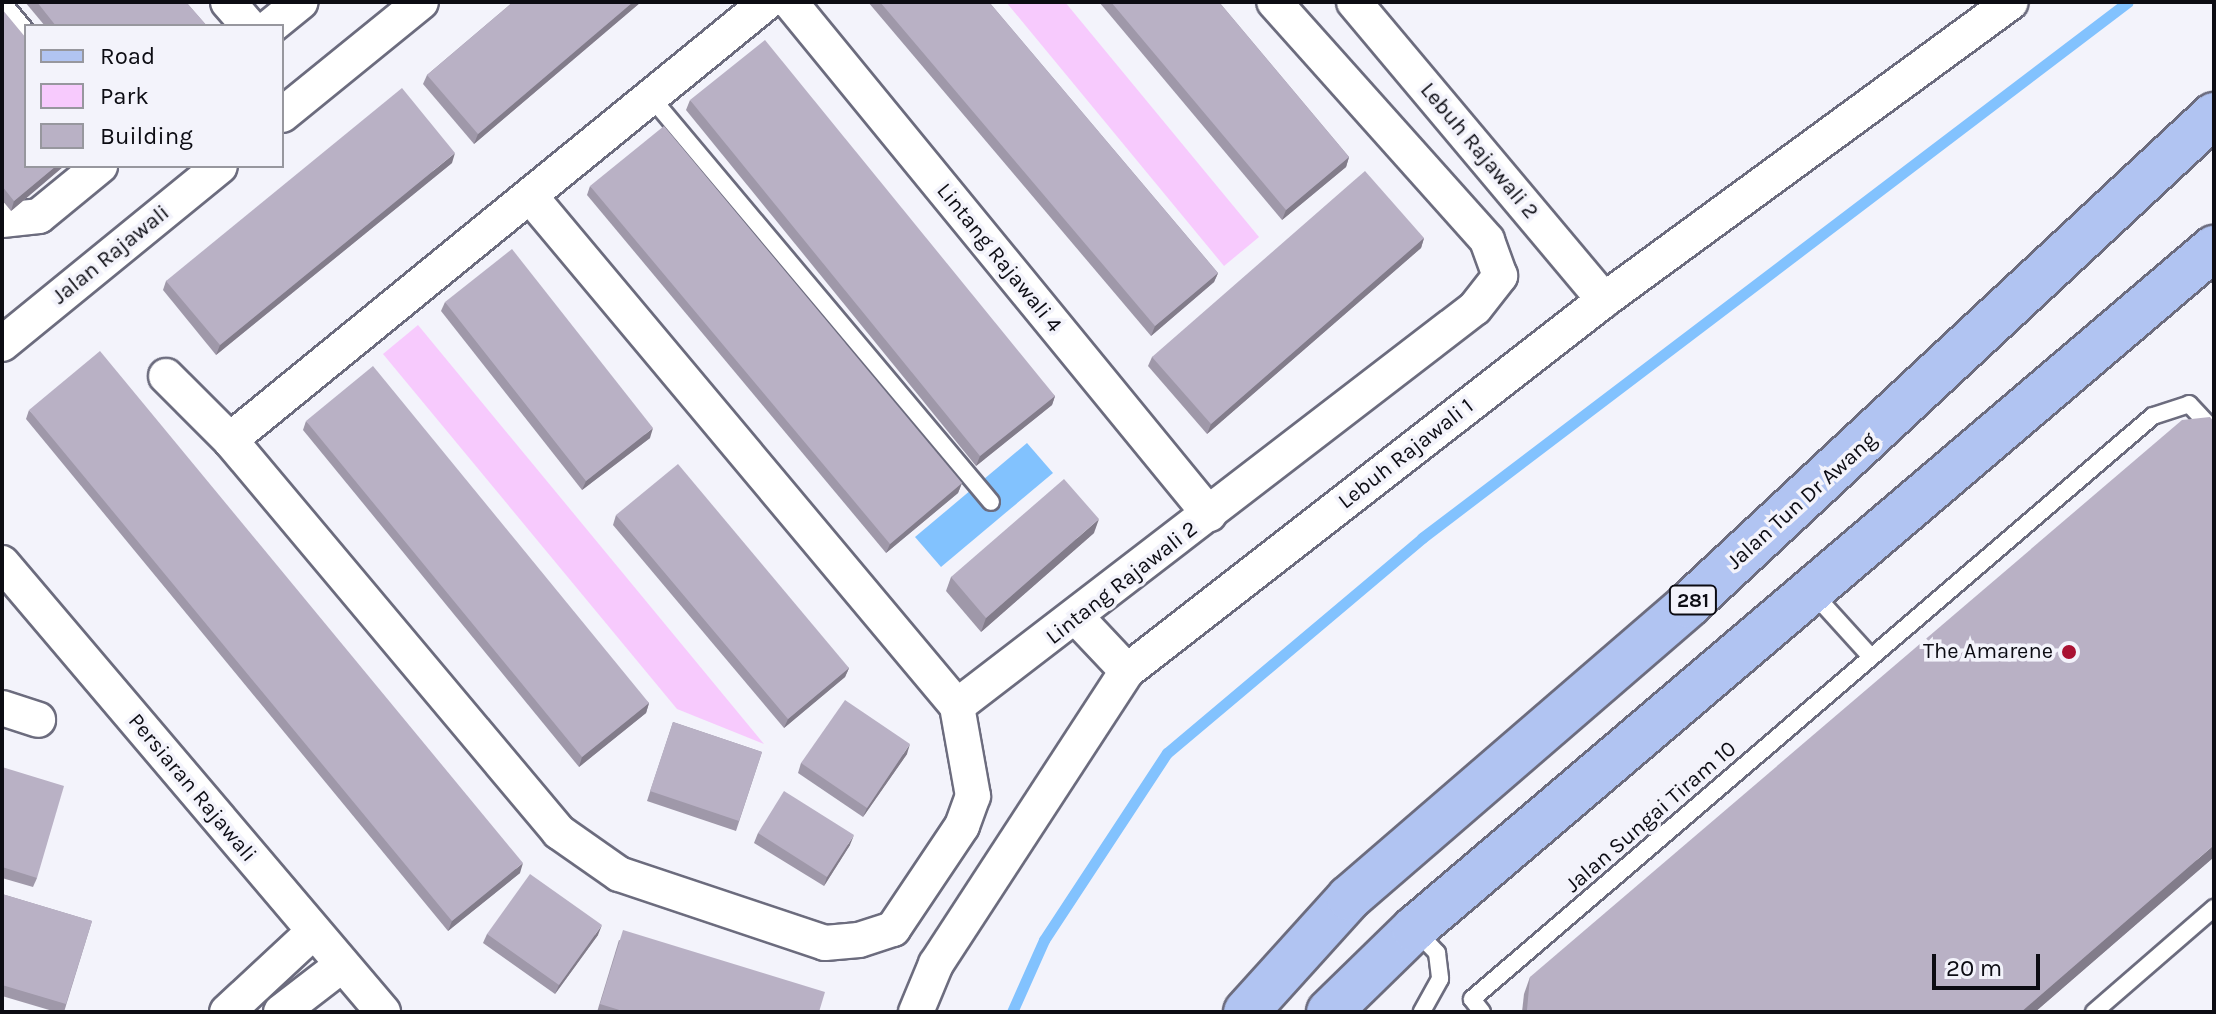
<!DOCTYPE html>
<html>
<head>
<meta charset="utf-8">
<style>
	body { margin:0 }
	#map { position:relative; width:2216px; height:1014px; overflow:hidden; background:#f3f3fb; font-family:Karla,sans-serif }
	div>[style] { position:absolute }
	.green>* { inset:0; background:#f7cafd }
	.water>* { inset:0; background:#82c2fe }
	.stream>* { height:11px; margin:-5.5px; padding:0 5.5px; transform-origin:5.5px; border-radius:5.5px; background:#82c2fe }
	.roads { filter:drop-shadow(2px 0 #6c6c7e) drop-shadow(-2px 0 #6c6c7e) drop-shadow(0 2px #6c6c7e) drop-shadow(0 -2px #6c6c7e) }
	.service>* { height:16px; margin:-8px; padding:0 8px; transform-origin:8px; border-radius:8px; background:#fff }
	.minor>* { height:34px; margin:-17px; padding:0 17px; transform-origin:17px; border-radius:17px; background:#fff }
	.primary>* { height:44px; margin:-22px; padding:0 22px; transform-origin:22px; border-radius:22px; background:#b1c4f2 }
	.wall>* { inset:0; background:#9f98a9 }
	.shaded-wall>* { inset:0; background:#827c8a }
	.building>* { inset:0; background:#b9b1c5 }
	.dots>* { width:22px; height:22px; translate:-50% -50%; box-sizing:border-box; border:4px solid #f3f3fb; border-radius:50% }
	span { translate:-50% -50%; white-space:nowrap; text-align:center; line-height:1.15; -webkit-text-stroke:7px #f3f3fb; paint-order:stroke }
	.shield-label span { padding:2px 6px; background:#f3f3fb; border:2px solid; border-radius:6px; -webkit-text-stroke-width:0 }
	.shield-label { font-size:20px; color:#0c0c13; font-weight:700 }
	.street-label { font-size:22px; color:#0c0c13 }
	.poi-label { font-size:22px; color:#0c0c13 }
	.right { translate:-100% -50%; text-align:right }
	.frame { position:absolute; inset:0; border:4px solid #0c0c13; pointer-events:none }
	.legend { position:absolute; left:24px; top:24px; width:260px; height:144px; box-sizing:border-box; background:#f3f3fb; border:2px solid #97979e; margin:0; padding:10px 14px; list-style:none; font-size:24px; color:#0c0c13 }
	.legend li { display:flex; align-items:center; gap:16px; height:40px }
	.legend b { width:40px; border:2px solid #97979e }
	.scale { position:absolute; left:1932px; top:954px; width:108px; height:36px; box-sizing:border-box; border:4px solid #0c0c13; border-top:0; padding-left:10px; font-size:24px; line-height:28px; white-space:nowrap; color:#0c0c13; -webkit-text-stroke:6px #f3f3fb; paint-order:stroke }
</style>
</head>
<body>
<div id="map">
	<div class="green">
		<i style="clip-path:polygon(1006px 2px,1065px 2px,1259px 237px,1224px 266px)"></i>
		<i style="clip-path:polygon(418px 325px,764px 744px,677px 709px,383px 354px)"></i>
	</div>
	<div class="water">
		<i style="clip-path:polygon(1027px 443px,1053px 473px,941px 567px,915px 537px)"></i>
	</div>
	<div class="stream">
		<i style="left:1012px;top:1012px;width:79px;rotate:-66deg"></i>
		<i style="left:1044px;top:940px;width:224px;rotate:-56.7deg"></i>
		<i style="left:1167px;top:753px;width:334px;rotate:-40.1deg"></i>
		<i style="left:1422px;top:538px;width:886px;rotate:-37.21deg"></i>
	</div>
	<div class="roads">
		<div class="service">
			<i style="left:2px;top:2px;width:38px;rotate:50deg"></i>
			<i style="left:650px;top:96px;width:530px;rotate:49.97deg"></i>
			<i style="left:1813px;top:593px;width:86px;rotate:47.8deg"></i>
			<i style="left:1415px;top:930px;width:32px;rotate:46deg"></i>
			<i style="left:1437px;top:953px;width:26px;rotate:83deg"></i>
			<i style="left:1440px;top:979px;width:38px;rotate:119deg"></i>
			<i style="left:1482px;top:1012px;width:16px;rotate:-128deg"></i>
			<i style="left:1472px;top:999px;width:896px;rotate:-40.57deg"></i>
			<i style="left:2153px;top:416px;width:38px;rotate:-18deg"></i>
			<i style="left:2189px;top:404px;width:37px;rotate:47deg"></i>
			<i style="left:2094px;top:1012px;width:159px;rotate:-40.9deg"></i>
		</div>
		<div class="minor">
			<i style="left:228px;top:2px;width:32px;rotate:49deg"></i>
			<i style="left:790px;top:2px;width:662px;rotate:50.7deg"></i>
			<i style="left:1354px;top:2px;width:389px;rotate:50deg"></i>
			<i style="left:271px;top:26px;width:38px;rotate:-39deg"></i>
			<i style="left:282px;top:115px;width:179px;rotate:-39.1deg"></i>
			<i style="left:530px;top:196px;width:665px;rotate:50.06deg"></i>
			<i style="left:2px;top:220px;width:37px;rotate:-6deg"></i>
			<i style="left:39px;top:216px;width:79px;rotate:-39.3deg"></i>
			<i style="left:2px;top:344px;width:281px;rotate:-39.2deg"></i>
			<i style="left:166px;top:376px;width:91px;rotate:45deg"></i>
			<i style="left:230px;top:440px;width:512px;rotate:49.99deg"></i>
			<i style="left:559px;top:832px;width:73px;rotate:35deg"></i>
			<i style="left:619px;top:874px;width:217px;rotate:18.5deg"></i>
			<i style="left:825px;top:943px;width:34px;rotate:-5deg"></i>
			<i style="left:859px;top:940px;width:36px;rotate:-18deg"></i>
			<i style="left:893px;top:929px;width:124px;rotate:-56.2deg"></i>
			<i style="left:962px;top:826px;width:32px;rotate:-70deg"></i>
			<i style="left:973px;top:796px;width:91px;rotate:-100.1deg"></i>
			<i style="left:957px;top:706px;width:653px;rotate:-37.54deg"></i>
			<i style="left:1475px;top:308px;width:41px;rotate:-52deg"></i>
			<i style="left:1500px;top:276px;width:38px;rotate:-110deg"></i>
			<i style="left:1487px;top:240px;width:319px;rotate:-131.8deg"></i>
			<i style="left:230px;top:440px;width:693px;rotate:-39.2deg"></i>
			<i style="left:2px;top:563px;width:589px;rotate:49.68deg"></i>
			<i style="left:1078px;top:619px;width:71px;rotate:46.7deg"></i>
			<i style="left:2px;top:708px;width:38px;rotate:18deg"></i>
			<i style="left:227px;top:1012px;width:117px;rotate:-42.9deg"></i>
			<i style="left:281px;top:1012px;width:77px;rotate:-37.6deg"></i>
			<i style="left:916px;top:1012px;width:52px;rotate:-67.4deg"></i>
			<i style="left:936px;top:964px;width:350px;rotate:-56.9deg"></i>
			<i style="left:1127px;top:671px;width:604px;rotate:-37.87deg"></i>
			<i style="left:1604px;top:300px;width:504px;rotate:-36.21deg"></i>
		</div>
		<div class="primary">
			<i style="left:1246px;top:1012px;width:154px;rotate:-47.9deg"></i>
			<i style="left:1349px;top:898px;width:448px;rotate:-40.8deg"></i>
			<i style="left:1688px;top:605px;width:719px;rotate:-42.97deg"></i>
			<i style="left:1329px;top:1012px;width:119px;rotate:-44.3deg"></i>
			<i style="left:1414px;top:929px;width:1051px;rotate:-40.41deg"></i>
		</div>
	</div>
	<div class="wall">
		<i style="clip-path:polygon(25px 2px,186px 2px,207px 26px,45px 26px)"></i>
		<i style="clip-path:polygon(513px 2px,641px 2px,474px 144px,423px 84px,427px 75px)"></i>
		<i style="clip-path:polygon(868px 2px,989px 2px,1218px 273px,1214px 282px,1151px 336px)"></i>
		<i style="clip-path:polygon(1099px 2px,1219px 2px,1349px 157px,1346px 167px,1282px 220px)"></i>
		<i style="clip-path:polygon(2px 9px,64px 166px,11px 211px,2px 200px)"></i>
		<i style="clip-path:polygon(690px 100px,1055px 396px,1052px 405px,976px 466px,686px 110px)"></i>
		<i style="clip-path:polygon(452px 163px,216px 355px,163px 290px,166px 281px)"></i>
		<i style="clip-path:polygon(590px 186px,962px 483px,958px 493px,886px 553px,587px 195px)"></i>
		<i style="clip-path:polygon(1424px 238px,1421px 248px,1207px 434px,1148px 366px,1152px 357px)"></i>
		<i style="clip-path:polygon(445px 302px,650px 438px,582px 490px,441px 311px)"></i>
		<i style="clip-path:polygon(29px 410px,520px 873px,448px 931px,26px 419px)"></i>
		<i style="clip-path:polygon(306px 421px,649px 703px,646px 713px,579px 767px,303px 430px)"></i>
		<i style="clip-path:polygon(616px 515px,849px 668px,845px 677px,784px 728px,613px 525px)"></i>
		<i style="clip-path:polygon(1094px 533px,981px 632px,946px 591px,951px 577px)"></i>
		<i style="clip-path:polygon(673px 722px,762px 752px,736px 831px,647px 801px)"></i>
		<i style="clip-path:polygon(907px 754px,863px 817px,798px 773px,801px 763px)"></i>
		<i style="clip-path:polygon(2px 767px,37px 878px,33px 887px,2px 878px)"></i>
		<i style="clip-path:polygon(758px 833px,850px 845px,824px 886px,754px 843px)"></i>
		<i style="clip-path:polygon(2214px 857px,2035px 1012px,1522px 1012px,1524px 994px,1530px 977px)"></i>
		<i style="clip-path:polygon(2px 894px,92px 921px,64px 1012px,56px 1012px,2px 996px)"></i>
		<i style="clip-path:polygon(487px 934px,598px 935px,555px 994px,483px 943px)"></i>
		<i style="clip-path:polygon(619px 940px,819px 1012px,597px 1012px)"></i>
	</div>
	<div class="shaded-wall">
		<i style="clip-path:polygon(633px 2px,641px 2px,474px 144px,478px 134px)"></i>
		<i style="clip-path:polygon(455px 153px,452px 163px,216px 355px,220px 345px)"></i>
		<i style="clip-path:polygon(1349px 157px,1346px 167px,1282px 220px,1286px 210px)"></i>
		<i style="clip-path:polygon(56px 166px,64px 166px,11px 211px,14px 201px)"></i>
		<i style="clip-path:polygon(1424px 238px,1421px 248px,1207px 434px,1211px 424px)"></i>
		<i style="clip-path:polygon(1218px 273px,1214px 282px,1151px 336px,1155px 326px)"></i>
		<i style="clip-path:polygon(1055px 396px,1052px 405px,976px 466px,980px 456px)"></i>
		<i style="clip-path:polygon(653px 428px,650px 438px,582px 490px,586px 481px)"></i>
		<i style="clip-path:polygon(962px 483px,958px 493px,886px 553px,890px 544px)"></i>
		<i style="clip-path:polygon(1099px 519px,1094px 533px,981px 632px,986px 618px)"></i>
		<i style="clip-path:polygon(849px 668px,845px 677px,784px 728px,788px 719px)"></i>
		<i style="clip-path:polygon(649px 703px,646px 713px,579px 767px,582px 757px)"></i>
		<i style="clip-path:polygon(910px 744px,907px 754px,863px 817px,867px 808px)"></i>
		<i style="clip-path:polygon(854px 835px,850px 845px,824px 886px,827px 877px)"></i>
		<i style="clip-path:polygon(2214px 845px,2214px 857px,2035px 1012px,2021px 1012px)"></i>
		<i style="clip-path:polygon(523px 863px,520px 873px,448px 931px,452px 921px)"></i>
		<i style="clip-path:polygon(602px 925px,598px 935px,555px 994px,559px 985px)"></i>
	</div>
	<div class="building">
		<i style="clip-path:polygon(37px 2px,186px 2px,207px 26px,56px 26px)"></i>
		<i style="clip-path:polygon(513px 2px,633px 2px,478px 134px,427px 75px)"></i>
		<i style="clip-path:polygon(880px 2px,989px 2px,1218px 273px,1155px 326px)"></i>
		<i style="clip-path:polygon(1111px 2px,1219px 2px,1349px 157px,1286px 210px)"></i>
		<i style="clip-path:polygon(2px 9px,26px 38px,26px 166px,56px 166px,14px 201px,2px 186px)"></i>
		<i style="clip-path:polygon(765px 40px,1055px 396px,980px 456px,690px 100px)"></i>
		<i style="clip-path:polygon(402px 88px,455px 153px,220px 345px,166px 281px)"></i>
		<i style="clip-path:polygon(664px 126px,962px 483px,890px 544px,590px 186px)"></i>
		<i style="clip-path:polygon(1365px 171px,1424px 238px,1211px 424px,1152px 357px)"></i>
		<i style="clip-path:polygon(512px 249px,653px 428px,586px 481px,445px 302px)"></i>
		<i style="clip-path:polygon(100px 351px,523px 863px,452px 921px,29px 410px)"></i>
		<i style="clip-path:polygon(373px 366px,649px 703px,582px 757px,306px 421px)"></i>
		<i style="clip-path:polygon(2210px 417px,2214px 422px,2214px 845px,2021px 1012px,1529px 1012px,1527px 1010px,1530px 977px,2182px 420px)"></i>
		<i style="clip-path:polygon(678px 464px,849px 668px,788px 719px,616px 515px)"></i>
		<i style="clip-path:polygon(1064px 479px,1099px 519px,986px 618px,951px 577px)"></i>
		<i style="clip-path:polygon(845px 700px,910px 744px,867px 808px,801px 763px)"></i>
		<i style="clip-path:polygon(673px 722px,762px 752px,739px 821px,650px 791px)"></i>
		<i style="clip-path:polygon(2px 767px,64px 786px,37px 878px,2px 867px)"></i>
		<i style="clip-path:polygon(784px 791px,854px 835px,827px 877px,758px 833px)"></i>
		<i style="clip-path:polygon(530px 874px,602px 925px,559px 985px,487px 934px)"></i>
		<i style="clip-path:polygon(2px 894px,92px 921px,66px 1004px,2px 985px)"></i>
		<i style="clip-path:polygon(623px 930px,825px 992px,819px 1012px,626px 1012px,600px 1004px)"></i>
	</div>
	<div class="dots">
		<i style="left:2069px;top:652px;background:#a91132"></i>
	</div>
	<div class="shield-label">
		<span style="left:1693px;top:600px">281</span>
	</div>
	<div class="street-label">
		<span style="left:1479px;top:151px;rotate:50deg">Lebuh Rajawali 2</span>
		<span style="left:111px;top:255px;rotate:-39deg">Jalan Rajawali</span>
		<span style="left:999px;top:258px;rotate:51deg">Lintang Rajawali 4</span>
		<span style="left:1406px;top:454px;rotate:-38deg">Lebuh Rajawali 1</span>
		<span style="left:1802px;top:501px;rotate:-42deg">Jalan Tun Dr Awang</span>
		<span style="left:1122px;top:583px;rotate:-38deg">Lintang Rajawali 2</span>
		<span style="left:192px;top:788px;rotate:50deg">Persiaran Rajawali</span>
		<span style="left:1651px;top:817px;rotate:-41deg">Jalan Sungai Tiram 10</span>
	</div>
	<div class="poi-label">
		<span class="right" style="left:2053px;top:652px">The Amarene</span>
	</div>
	<div class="frame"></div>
	<ul class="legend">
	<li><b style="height:10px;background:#b1c4f2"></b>Road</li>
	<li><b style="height:22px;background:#f7cafd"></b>Park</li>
	<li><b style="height:22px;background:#b9b1c5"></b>Building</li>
	</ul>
	<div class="scale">20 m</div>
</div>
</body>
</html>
